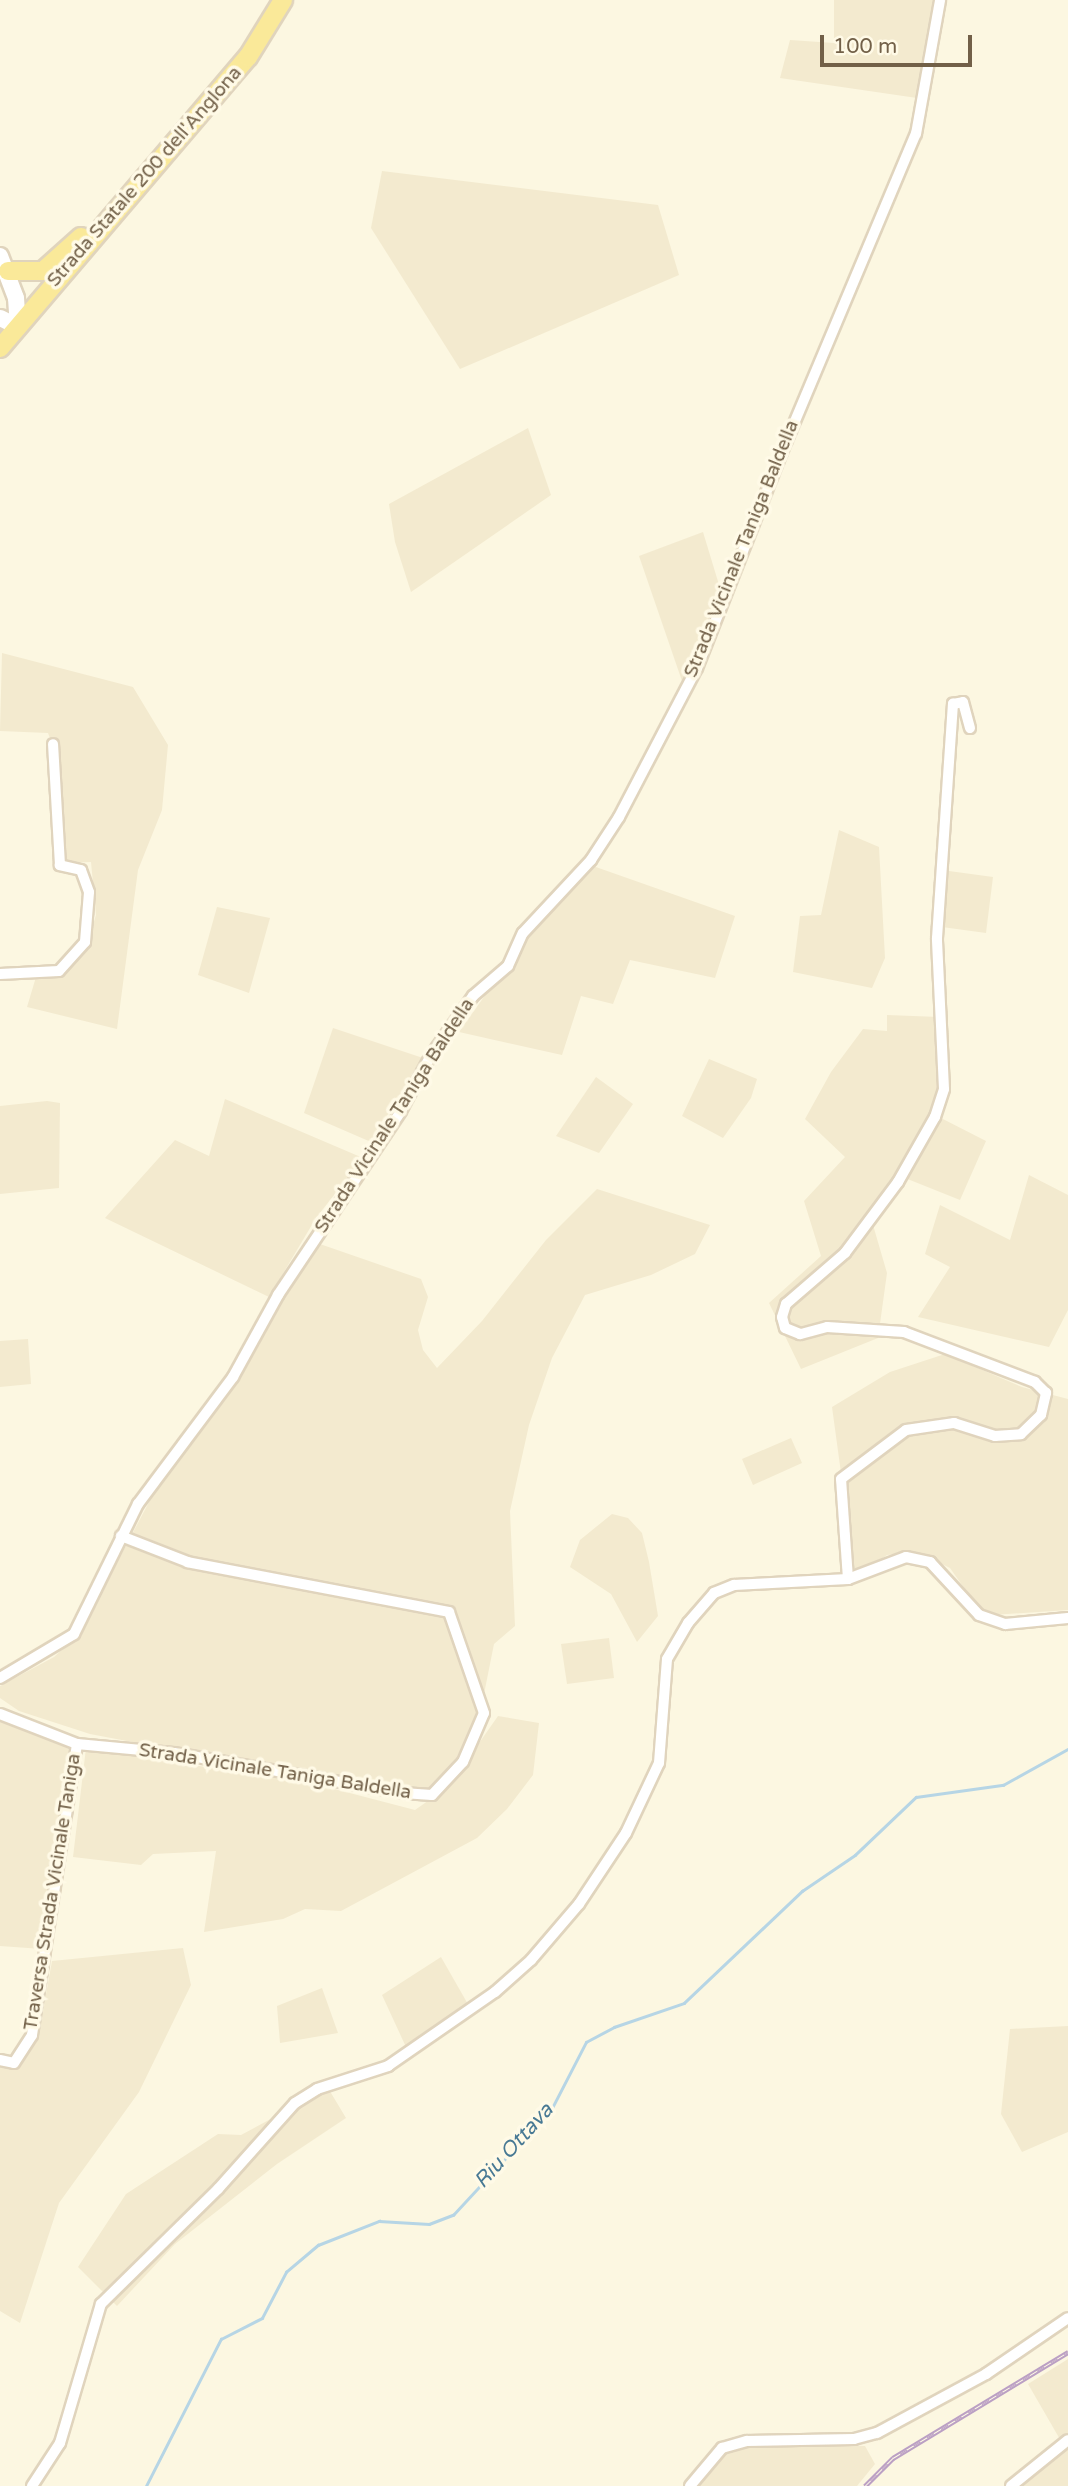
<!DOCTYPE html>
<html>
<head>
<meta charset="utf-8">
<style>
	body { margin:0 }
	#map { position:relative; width:1068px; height:2486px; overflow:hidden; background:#fcf7e1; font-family:"Varela Round",sans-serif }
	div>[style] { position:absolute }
	.residential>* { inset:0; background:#f3eacf }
	.stream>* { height:2.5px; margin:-1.25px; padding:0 1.25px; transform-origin:1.25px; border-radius:1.25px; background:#b6d5e5 }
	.roads { filter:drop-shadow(2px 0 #e0d4bd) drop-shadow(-2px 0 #e0d4bd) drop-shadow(0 2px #e0d4bd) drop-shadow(0 -2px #e0d4bd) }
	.street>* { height:10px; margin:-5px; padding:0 5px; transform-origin:5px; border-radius:5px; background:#fff }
	.secondary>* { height:16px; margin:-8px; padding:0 8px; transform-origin:8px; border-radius:8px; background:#fff }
	.primary>* { height:18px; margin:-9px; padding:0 9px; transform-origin:9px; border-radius:9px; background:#fae999 }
	.rail>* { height:5px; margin-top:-2.5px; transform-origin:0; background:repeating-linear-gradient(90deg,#fffae7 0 8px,#bba0c4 0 16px); box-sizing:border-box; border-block:2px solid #bba0c4 }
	span { translate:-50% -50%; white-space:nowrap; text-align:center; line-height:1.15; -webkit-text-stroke:7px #fffae7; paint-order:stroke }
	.street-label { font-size:19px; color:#726048 }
	.water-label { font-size:21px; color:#487994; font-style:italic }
	.scale { position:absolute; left:820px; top:35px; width:152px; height:32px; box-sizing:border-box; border:4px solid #726048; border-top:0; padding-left:9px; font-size:21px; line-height:24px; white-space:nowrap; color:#726048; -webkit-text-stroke:5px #fffae7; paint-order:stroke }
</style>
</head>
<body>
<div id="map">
	<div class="residential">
		<i style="clip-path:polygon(834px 0,933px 0,924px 80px,917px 98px,780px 78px,790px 40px,834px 43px)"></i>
		<i style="clip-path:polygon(382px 171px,658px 205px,679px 275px,460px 369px,371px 228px)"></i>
		<i style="clip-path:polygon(528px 428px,551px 495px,411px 592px,395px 542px,389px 504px)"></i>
		<i style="clip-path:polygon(703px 532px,723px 598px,682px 681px,639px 556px)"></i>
		<i style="clip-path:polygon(2px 653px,133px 687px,168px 745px,162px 810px,138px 870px,117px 1029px,27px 1007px,36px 977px,70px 967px,87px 944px,96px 915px,91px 862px,63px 863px,56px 754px,48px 733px,0 731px)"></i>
		<i style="clip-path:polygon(839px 830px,879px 847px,885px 958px,872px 988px,793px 972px,800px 916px,821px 915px)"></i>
		<i style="clip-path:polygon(593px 866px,735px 916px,715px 978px,630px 960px,613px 1004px,581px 996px,562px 1055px,459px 1032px,528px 935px)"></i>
		<i style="clip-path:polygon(949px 871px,993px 877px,986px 933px,942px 927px)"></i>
		<i style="clip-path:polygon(217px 907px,270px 918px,249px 993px,198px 975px)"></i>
		<i style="clip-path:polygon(887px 1015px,939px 1017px,937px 1116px,986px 1141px,960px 1200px,905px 1178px,873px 1225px,887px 1273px,878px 1338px,801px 1369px,769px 1303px,821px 1256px,804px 1201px,845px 1157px,805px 1119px,831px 1072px,863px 1029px,887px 1031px)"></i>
		<i style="clip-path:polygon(333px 1028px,423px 1058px,371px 1142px,304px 1113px)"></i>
		<i style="clip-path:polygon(709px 1059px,757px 1079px,751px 1098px,723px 1138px,682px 1116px)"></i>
		<i style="clip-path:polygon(596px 1077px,633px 1104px,599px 1153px,556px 1136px)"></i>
		<i style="clip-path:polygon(225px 1099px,363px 1158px,316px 1218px,269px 1297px,105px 1218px,175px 1140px,209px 1156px)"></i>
		<i style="clip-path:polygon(47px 1101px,60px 1103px,59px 1188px,0 1194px,0 1106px)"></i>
		<i style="clip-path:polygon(1029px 1175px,1068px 1195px,1068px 1310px,1049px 1347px,918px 1317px,950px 1267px,925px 1254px,940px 1205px,1010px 1240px)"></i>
		<i style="clip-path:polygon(597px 1189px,710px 1225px,695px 1254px,651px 1275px,585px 1295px,552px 1358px,529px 1425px,510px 1511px,515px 1626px,494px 1644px,479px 1719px,444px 1779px,417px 1796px,90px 1734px,19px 1711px,0 1698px,0 1686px,54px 1657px,79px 1634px,156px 1489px,218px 1408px,317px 1243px,421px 1279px,428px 1297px,418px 1330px,423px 1350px,437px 1368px,482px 1321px,546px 1240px)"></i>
		<i style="clip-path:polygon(28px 1339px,31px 1384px,0 1387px,0 1341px)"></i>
		<i style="clip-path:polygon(945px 1354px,1022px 1387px,1068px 1399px,1068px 1610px,991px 1615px,976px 1605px,950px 1568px,917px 1552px,887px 1555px,866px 1570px,854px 1568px,832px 1407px,890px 1372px)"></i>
		<i style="clip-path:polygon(791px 1438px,802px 1463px,753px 1485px,742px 1459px)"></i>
		<i style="clip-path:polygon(612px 1514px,628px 1518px,642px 1533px,649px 1562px,658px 1616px,637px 1642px,611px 1594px,570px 1567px,580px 1540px)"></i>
		<i style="clip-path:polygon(609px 1638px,614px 1678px,567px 1684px,561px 1644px)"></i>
		<i style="clip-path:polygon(498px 1716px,539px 1723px,533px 1775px,507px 1809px,477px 1838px,341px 1911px,305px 1909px,283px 1919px,204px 1932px,216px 1851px,153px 1854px,141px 1865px,73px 1857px,86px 1748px,319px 1785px,415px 1810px,449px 1786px)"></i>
		<i style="clip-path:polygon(0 1718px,76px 1746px,42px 1949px,0 1946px)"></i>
		<i style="clip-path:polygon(183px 1948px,191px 1985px,139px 2092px,59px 2203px,20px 2323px,0 2311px,0 2068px,28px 2054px,41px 2022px,52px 1961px)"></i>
		<i style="clip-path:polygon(441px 1957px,469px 2006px,406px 2047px,382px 1995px)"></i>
		<i style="clip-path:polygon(322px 1988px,338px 2033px,280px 2043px,277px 2006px)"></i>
		<i style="clip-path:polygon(1068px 2026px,1068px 2132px,1022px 2152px,1001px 2114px,1010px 2029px)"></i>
		<i style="clip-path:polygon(328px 2088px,346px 2118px,277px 2164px,175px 2244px,117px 2306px,78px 2267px,126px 2194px,218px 2134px,241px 2135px)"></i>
		<i style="clip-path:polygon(1068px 2359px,1068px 2486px,1012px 2486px,1065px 2448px,1028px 2384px)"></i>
		<i style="clip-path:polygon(747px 2444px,865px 2446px,875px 2464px,857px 2486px,699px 2486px,723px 2455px)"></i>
	</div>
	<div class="stream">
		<i style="left:146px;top:2486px;width:165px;rotate:-63deg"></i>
		<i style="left:221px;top:2339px;width:46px;rotate:-27.1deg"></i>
		<i style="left:262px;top:2318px;width:52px;rotate:-62.4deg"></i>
		<i style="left:286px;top:2272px;width:42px;rotate:-40.2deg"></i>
		<i style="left:318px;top:2245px;width:66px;rotate:-21.5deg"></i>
		<i style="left:379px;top:2221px;width:50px;rotate:3.4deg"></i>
		<i style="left:429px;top:2224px;width:26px;rotate:-21deg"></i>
		<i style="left:453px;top:2215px;width:146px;rotate:-47.2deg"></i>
		<i style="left:552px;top:2108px;width:74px;rotate:-62.7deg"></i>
		<i style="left:586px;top:2042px;width:32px;rotate:-28deg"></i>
		<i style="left:614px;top:2027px;width:74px;rotate:-18.9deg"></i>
		<i style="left:684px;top:2003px;width:163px;rotate:-43.5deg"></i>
		<i style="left:802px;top:1891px;width:64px;rotate:-34.2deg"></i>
		<i style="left:855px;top:1855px;width:84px;rotate:-43.6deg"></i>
		<i style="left:916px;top:1797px;width:88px;rotate:-7.9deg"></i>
		<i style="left:1003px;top:1785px;width:74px;rotate:-29deg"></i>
	</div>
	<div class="roads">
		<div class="street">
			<i style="left:0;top:974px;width:59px;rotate:-2.9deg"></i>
			<i style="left:59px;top:971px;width:39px;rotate:-48deg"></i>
			<i style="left:85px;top:942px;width:50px;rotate:-85.4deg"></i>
			<i style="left:89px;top:892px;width:23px;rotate:-110deg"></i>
			<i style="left:81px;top:870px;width:22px;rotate:-167deg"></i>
			<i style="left:60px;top:865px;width:121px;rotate:-93.3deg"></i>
			<i style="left:848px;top:1579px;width:100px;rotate:-94deg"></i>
			<i style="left:841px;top:1479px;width:81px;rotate:-37deg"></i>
			<i style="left:906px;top:1430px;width:49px;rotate:-8.3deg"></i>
			<i style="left:954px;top:1423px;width:43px;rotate:17.6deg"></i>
			<i style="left:995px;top:1436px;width:26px;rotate:-4deg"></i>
			<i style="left:1021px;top:1434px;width:28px;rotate:-44deg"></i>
			<i style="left:1041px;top:1415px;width:23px;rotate:-77deg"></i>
			<i style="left:1046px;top:1393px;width:16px;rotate:-135deg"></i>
			<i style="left:1035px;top:1382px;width:140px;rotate:-159.1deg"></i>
			<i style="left:904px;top:1332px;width:77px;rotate:-176.3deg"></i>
			<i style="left:827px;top:1327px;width:28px;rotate:165deg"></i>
			<i style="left:800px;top:1334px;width:16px;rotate:-158deg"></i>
			<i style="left:785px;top:1328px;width:11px;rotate:-105deg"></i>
			<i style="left:782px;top:1317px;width:14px;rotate:-73deg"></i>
			<i style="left:786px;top:1304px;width:78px;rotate:-40.8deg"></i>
			<i style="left:845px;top:1253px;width:89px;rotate:-53.3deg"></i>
			<i style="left:898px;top:1182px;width:75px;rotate:-60.4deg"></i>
			<i style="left:935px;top:1117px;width:29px;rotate:-72deg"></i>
			<i style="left:944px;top:1089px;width:151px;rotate:-92.7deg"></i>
			<i style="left:937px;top:938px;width:235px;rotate:-86.1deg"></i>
			<i style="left:953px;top:704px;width:10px;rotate:-11deg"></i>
			<i style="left:963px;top:702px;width:27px;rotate:75deg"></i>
			<i style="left:0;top:1678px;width:86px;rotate:-30.7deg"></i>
			<i style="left:74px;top:1634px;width:145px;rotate:-63.8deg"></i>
			<i style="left:138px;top:1504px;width:159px;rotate:-53.2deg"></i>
			<i style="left:233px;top:1377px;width:94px;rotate:-61.2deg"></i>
			<i style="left:278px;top:1295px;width:221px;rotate:-56.2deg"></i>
			<i style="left:401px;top:1111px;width:61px;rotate:-61.8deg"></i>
			<i style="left:430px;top:1057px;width:75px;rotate:-54.8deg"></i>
			<i style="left:473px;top:996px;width:46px;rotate:-40.6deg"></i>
			<i style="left:508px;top:966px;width:36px;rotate:-66deg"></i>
			<i style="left:523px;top:933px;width:100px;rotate:-47deg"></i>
			<i style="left:591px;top:860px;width:51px;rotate:-56.9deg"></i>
			<i style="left:619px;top:817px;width:168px;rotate:-62.4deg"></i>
			<i style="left:697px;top:668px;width:232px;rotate:-68.5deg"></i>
			<i style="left:782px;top:452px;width:345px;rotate:-67.2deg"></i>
			<i style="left:916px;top:134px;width:136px;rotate:-79.8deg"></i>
			<i style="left:0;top:1714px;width:83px;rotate:21.3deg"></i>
			<i style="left:77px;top:1744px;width:97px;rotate:5.3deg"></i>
			<i style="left:174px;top:1753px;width:232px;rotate:9.9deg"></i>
			<i style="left:403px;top:1793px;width:29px;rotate:4deg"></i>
			<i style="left:432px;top:1795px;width:45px;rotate:-46.8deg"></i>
			<i style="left:463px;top:1762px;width:53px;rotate:-66.8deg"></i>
			<i style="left:484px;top:1713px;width:107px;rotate:-109.1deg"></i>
			<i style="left:449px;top:1612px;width:266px;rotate:-169.2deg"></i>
			<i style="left:188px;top:1562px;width:72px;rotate:-158.8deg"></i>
			<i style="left:0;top:2060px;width:14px;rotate:12deg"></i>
			<i style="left:14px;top:2063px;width:33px;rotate:-57deg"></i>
			<i style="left:32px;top:2035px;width:294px;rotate:-81.2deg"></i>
			<i style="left:32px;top:2486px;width:51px;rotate:-56.9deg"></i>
			<i style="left:60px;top:2443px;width:145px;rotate:-73.6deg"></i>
			<i style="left:101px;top:2304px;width:164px;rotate:-44.5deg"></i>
			<i style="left:218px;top:2189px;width:115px;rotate:-48.2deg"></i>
			<i style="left:295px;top:2103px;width:26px;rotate:-32deg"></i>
			<i style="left:317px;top:2089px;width:75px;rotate:-17.9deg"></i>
			<i style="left:388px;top:2066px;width:130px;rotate:-34.7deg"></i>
			<i style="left:495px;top:1992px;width:48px;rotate:-41.6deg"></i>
			<i style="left:531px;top:1960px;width:74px;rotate:-49.4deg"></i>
			<i style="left:579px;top:1904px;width:85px;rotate:-56.5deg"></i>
			<i style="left:626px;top:1833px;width:77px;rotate:-64.8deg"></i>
			<i style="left:659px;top:1763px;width:104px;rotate:-85.6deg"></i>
			<i style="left:667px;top:1659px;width:42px;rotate:-59.7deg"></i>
			<i style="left:688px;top:1623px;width:40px;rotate:-49deg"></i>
			<i style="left:714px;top:1593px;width:22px;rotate:-22deg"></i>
			<i style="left:734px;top:1585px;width:114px;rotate:-3deg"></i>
			<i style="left:848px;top:1579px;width:62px;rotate:-20.8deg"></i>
			<i style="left:906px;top:1557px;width:25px;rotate:12deg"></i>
			<i style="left:930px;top:1562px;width:72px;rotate:47.2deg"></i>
			<i style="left:979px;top:1615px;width:28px;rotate:19deg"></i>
			<i style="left:1005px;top:1624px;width:63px;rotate:-5.4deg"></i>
			<i style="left:690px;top:2486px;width:50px;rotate:-49.9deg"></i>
			<i style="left:722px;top:2448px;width:26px;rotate:-16deg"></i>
			<i style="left:747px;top:2441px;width:107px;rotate:-1.1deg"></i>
			<i style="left:854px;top:2439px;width:24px;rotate:-15deg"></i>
			<i style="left:877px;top:2433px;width:124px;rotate:-28.4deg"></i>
			<i style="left:986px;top:2374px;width:99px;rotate:-34.3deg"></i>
			<i style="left:1011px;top:2486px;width:73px;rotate:-38.9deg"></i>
		</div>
		<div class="secondary">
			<i style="left:0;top:256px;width:45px;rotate:69.1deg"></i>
			<i style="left:16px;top:298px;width:29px;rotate:86deg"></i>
			<i style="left:18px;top:327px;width:20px;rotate:-153deg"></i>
		</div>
		<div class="primary">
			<i style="left:8px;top:271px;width:35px"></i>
			<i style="left:43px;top:271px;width:51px;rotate:-41.8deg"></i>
			<i style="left:0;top:348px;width:382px;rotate:-49.6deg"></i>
			<i style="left:248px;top:57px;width:67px;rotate:-58.4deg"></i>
		</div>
	</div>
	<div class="rail">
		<i style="left:865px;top:2486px;width:40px;rotate:-45deg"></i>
		<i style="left:893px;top:2458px;width:205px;rotate:-31.2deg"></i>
	</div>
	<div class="street-label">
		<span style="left:145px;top:177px;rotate:-49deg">Strada Statale 200 dell'Anglona</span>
		<span style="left:742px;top:549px;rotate:-68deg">Strada Vicinale Taniga Baldella</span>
		<span style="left:395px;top:1116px;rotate:-57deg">Strada Vicinale Taniga Baldella</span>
		<span style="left:275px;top:1772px;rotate:9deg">Strada Vicinale Taniga Baldella</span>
		<span style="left:53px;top:1892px;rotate:-81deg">Traversa Strada Vicinale Taniga</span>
	</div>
	<div class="water-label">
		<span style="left:514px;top:2146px;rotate:-48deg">Riu Ottava</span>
	</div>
	<div class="scale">100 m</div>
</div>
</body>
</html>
